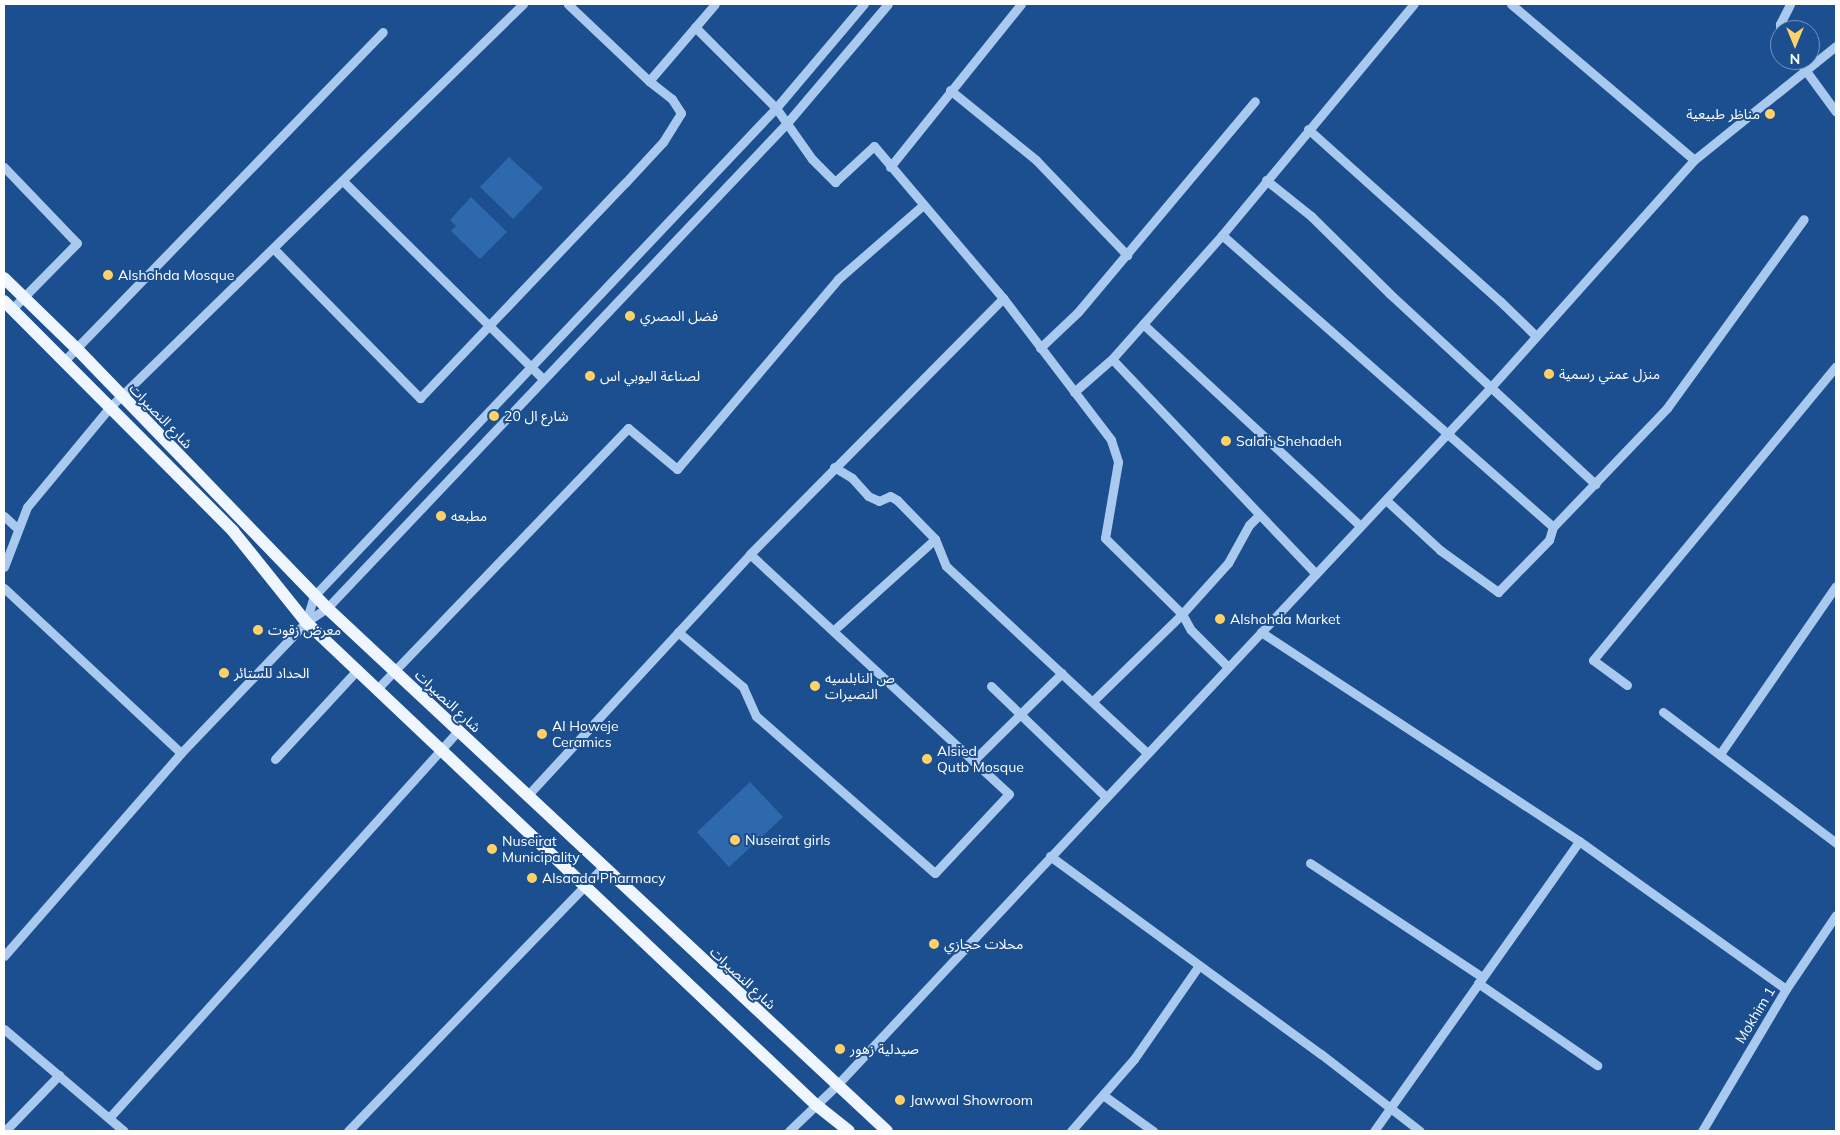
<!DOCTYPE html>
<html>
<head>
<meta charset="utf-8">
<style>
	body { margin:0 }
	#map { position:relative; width:1840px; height:1135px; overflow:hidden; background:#1b4f8f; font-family:Mulish,"Noto Sans Arabic",sans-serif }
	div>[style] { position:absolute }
	.green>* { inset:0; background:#2e69ad }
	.minor>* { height:9px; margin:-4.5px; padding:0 4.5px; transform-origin:4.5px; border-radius:4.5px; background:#a9c9ee }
	.major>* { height:12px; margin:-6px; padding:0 6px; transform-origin:6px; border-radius:6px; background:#f0f6ff }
	.dots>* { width:14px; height:14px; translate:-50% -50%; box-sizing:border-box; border:2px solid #1b4f8f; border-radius:50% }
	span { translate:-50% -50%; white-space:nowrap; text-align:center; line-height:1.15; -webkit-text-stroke:4px #1b4f8f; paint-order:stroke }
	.poi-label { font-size:14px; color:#fff }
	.right { translate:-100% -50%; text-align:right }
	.left { translate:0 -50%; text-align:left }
	.street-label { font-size:14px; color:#fff }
	.frame { position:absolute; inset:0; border:5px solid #fff; pointer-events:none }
	.north { position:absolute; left:1770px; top:20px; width:50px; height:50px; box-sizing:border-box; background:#1b4f8f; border:1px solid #7695bc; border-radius:50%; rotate:180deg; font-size:14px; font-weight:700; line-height:20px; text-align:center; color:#fff }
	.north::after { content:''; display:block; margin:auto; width:18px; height:22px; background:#ffd166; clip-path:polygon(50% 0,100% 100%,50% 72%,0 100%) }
</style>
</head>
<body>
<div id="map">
	<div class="green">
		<i style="clip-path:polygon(509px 157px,543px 188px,513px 219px,480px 187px)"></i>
		<i style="clip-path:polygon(471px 197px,507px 232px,480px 259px,451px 231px,456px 226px,450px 220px)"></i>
		<i style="clip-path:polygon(750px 782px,783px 817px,729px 867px,697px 832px)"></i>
	</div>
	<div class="minor">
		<i style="left:1511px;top:4px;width:240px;rotate:40.4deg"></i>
		<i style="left:695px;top:27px;width:115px;rotate:45deg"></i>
		<i style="left:776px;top:108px;width:62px;rotate:54.8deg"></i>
		<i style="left:812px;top:159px;width:33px;rotate:45deg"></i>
		<i style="left:835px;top:182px;width:53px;rotate:-42.7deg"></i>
		<i style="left:874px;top:146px;width:199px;rotate:49.7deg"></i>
		<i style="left:1003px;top:298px;width:178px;rotate:52.7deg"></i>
		<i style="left:1111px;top:440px;width:23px;rotate:72deg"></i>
		<i style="left:1118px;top:462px;width:77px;rotate:99.7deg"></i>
		<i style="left:1105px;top:538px;width:108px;rotate:44.6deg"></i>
		<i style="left:1182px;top:614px;width:18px;rotate:61deg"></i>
		<i style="left:1191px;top:630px;width:52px;rotate:45deg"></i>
		<i style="left:1780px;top:36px;width:12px;rotate:-90deg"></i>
		<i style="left:1780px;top:24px;width:22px;rotate:-63deg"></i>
		<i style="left:1798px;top:60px;width:64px;rotate:53.8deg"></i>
		<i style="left:649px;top:81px;width:101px;rotate:-49.4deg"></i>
		<i style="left:950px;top:90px;width:111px;rotate:39.1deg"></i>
		<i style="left:1036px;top:160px;width:132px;rotate:46.2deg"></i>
		<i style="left:1308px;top:129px;width:259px;rotate:41.9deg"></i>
		<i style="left:1501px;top:302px;width:49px;rotate:44.2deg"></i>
		<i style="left:4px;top:167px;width:105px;rotate:46.2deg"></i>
		<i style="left:77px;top:243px;width:93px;rotate:134.6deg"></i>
		<i style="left:890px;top:167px;width:209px;rotate:-51.2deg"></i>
		<i style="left:1266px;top:180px;width:58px;rotate:38.7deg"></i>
		<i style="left:1311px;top:216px;width:111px;rotate:44.6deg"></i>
		<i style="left:1390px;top:294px;width:280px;rotate:42.8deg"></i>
		<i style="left:343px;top:181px;width:281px;rotate:44.7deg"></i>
		<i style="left:1222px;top:235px;width:441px;rotate:41.4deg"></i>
		<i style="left:274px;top:249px;width:209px;rotate:45.6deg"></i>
		<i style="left:420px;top:398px;width:297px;rotate:-46.4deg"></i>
		<i style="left:625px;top:183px;width:56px;rotate:-47.2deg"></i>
		<i style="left:663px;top:142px;width:34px;rotate:-58deg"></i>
		<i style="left:681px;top:113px;width:17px;rotate:-123deg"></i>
		<i style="left:672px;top:99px;width:29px;rotate:-142deg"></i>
		<i style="left:649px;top:81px;width:112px;rotate:-136.5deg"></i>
		<i style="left:1143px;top:324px;width:296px;rotate:42.9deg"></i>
		<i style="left:1040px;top:348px;width:52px;rotate:-43.5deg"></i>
		<i style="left:1078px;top:312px;width:275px;rotate:-50deg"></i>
		<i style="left:1112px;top:359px;width:296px;rotate:46.5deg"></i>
		<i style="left:64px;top:361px;width:458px;rotate:-45.9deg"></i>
		<i style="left:1074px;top:392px;width:50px;rotate:-41deg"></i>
		<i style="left:1112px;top:359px;width:166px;rotate:-48.4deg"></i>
		<i style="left:1222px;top:235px;width:300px;rotate:-50.3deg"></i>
		<i style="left:834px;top:467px;width:21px;rotate:31deg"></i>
		<i style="left:852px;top:478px;width:24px;rotate:48deg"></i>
		<i style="left:868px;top:496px;width:12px;rotate:24deg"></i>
		<i style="left:879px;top:501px;width:12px;rotate:-24deg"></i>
		<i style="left:890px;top:496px;width:8px;rotate:30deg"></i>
		<i style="left:897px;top:500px;width:54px;rotate:45.7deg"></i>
		<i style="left:935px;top:539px;width:29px;rotate:68deg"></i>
		<i style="left:946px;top:566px;width:275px;rotate:42.9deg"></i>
		<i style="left:1386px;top:500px;width:74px;rotate:42.8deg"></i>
		<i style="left:1440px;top:550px;width:72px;rotate:35.9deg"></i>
		<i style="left:1498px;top:592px;width:73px;rotate:-45.6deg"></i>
		<i style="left:1549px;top:540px;width:14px;rotate:-73deg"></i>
		<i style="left:1553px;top:527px;width:165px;rotate:-46.2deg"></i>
		<i style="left:1667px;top:408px;width:233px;rotate:-54.1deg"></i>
		<i style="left:4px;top:516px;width:18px;rotate:43deg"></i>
		<i style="left:4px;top:567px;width:64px;rotate:-69deg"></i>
		<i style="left:27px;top:507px;width:131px;rotate:-50.3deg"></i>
		<i style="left:111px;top:406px;width:576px;rotate:-44.3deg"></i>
		<i style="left:4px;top:588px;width:242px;rotate:43deg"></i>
		<i style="left:306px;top:622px;width:27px;rotate:-73deg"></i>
		<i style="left:314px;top:596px;width:672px;rotate:-46.57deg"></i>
		<i style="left:776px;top:108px;width:136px;rotate:-49.8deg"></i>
		<i style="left:834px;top:630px;width:136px;rotate:-42deg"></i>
		<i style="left:678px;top:632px;width:85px;rotate:40.2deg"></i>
		<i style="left:743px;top:687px;width:32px;rotate:66deg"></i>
		<i style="left:756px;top:716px;width:238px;rotate:41.3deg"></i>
		<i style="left:935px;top:873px;width:108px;rotate:-46.9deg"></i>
		<i style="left:1009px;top:794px;width:353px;rotate:-137.2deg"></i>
		<i style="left:1261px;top:632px;width:381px;rotate:33.3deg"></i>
		<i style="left:1579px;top:841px;width:254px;rotate:35.6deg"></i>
		<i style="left:1627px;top:685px;width:42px;rotate:-143.7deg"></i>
		<i style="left:1593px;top:660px;width:381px;rotate:-50.4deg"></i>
		<i style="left:991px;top:686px;width:160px;rotate:44deg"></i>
		<i style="left:378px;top:688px;width:361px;rotate:-46.1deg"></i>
		<i style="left:628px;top:428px;width:64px;rotate:39.9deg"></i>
		<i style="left:677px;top:469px;width:249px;rotate:-49.7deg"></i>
		<i style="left:838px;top:279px;width:113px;rotate:-41deg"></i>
		<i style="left:1093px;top:701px;width:124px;rotate:-44.3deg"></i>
		<i style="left:1182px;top:614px;width:69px;rotate:-48deg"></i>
		<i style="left:1228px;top:563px;width:43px;rotate:-61.1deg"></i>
		<i style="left:1249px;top:525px;width:14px;rotate:-45deg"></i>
		<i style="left:1663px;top:712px;width:217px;rotate:37.1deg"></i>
		<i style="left:1720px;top:754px;width:204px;rotate:-55.4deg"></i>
		<i style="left:275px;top:759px;width:122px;rotate:-47.3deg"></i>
		<i style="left:973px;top:761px;width:125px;rotate:-44.7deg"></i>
		<i style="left:527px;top:796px;width:329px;rotate:-47.3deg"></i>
		<i style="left:750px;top:554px;width:360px;rotate:-45.3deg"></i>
		<i style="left:1050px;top:856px;width:336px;rotate:36.2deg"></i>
		<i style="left:1321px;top:1054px;width:125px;rotate:37.9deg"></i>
		<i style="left:1310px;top:863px;width:206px;rotate:33.5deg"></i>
		<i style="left:4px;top:956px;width:269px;rotate:-48.9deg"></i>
		<i style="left:181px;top:753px;width:181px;rotate:-46.3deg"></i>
		<i style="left:306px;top:622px;width:25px;rotate:-34deg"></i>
		<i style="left:327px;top:608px;width:668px;rotate:-46.52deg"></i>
		<i style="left:787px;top:123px;width:156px;rotate:-49.7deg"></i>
		<i style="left:1478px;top:983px;width:145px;rotate:34.6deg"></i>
		<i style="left:4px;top:1029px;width:157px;rotate:40.4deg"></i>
		<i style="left:1103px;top:1095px;width:62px;rotate:35.8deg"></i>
		<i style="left:109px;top:1118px;width:521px;rotate:-47.96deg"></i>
		<i style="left:5px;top:1131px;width:78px;rotate:-46deg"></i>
		<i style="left:348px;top:1131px;width:367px;rotate:-46deg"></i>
		<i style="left:789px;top:1131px;width:65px;rotate:-43.8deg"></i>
		<i style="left:836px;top:1086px;width:958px;rotate:-46.86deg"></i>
		<i style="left:1491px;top:387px;width:305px;rotate:-48.2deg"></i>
		<i style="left:1694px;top:160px;width:182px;rotate:-38.8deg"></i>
		<i style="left:1071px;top:1131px;width:96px;rotate:-48.8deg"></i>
		<i style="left:1134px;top:1059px;width:112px;rotate:-55.2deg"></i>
		<i style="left:1374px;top:1131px;width:355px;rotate:-54.7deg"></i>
		<i style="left:1702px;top:1131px;width:165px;rotate:-59.4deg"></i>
		<i style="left:1786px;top:989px;width:89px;rotate:-56deg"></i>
	</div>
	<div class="major">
		<i style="left:4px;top:278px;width:102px;rotate:44.2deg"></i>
		<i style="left:77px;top:349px;width:360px;rotate:46deg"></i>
		<i style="left:327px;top:608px;width:766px;rotate:43.04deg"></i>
		<i style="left:4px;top:301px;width:325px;rotate:45.1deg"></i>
		<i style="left:233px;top:531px;width:117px;rotate:51.3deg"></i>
		<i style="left:306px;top:622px;width:701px;rotate:43.44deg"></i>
		<i style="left:815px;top:1104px;width:43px;rotate:38.5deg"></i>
	</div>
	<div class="dots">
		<i style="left:1770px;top:114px;background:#ffd166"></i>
		<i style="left:108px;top:275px;background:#ffd166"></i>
		<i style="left:630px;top:316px;background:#ffd166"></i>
		<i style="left:1549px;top:374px;background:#ffd166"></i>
		<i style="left:590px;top:376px;background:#ffd166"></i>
		<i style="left:494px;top:416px;background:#ffd166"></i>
		<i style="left:1226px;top:441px;background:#ffd166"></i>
		<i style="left:441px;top:516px;background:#ffd166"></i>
		<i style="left:1220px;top:619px;background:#ffd166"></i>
		<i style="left:258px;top:630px;background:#ffd166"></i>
		<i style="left:224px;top:673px;background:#ffd166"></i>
		<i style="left:815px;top:686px;background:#ffd166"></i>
		<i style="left:542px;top:734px;background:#ffd166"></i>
		<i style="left:927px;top:759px;background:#ffd166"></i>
		<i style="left:735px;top:840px;background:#ffd166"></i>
		<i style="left:492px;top:849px;background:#ffd166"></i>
		<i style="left:532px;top:878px;background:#ffd166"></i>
		<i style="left:934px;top:944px;background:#ffd166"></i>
		<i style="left:840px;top:1049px;background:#ffd166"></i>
		<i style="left:900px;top:1100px;background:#ffd166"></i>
	</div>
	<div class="poi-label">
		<span class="right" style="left:1760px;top:114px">مناظر طبيعية</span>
		<span class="left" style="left:118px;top:275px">Alshohda Mosque</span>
		<span class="left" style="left:640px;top:316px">فضل المصري</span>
		<span class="left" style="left:1559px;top:374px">منزل عمتي رسمية</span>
		<span class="left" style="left:600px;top:376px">لصناعة اليوبي اس</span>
		<span class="left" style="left:504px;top:416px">شارع ال 20</span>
		<span class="left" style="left:1236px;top:441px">Salah Shehadeh</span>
		<span class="left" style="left:451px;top:516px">مطبعه</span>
		<span class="left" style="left:1230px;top:619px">Alshohda Market</span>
		<span class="left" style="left:268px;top:630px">معرض زقوت</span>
		<span class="left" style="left:234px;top:673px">الحداد للستائر</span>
		<span class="left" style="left:825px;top:686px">ص النابلسيه<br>النصيرات</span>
		<span class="left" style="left:552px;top:734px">Al Howeje<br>Ceramics</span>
		<span class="left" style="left:937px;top:759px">Alsied<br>Qutb Mosque</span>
		<span class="left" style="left:745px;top:840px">Nuseirat girls</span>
		<span class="left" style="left:502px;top:849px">Nuseirat<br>Municipality</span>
		<span class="left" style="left:542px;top:878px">Alsaada Pharmacy</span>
		<span class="left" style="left:944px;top:944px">محلات حجازي</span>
		<span class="left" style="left:850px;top:1049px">صيدلية زهور</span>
		<span class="left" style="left:910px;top:1100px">Jawwal Showroom</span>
	</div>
	<div class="street-label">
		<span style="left:161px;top:416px;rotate:46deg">شارع النصيرات</span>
		<span style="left:448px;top:701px;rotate:43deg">شارع النصيرات</span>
		<span style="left:743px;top:978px;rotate:43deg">شارع النصيرات</span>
		<span style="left:1755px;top:1015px;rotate:-59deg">Mokhim 1</span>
	</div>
	<div class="frame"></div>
	<div class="north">N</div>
</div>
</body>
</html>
